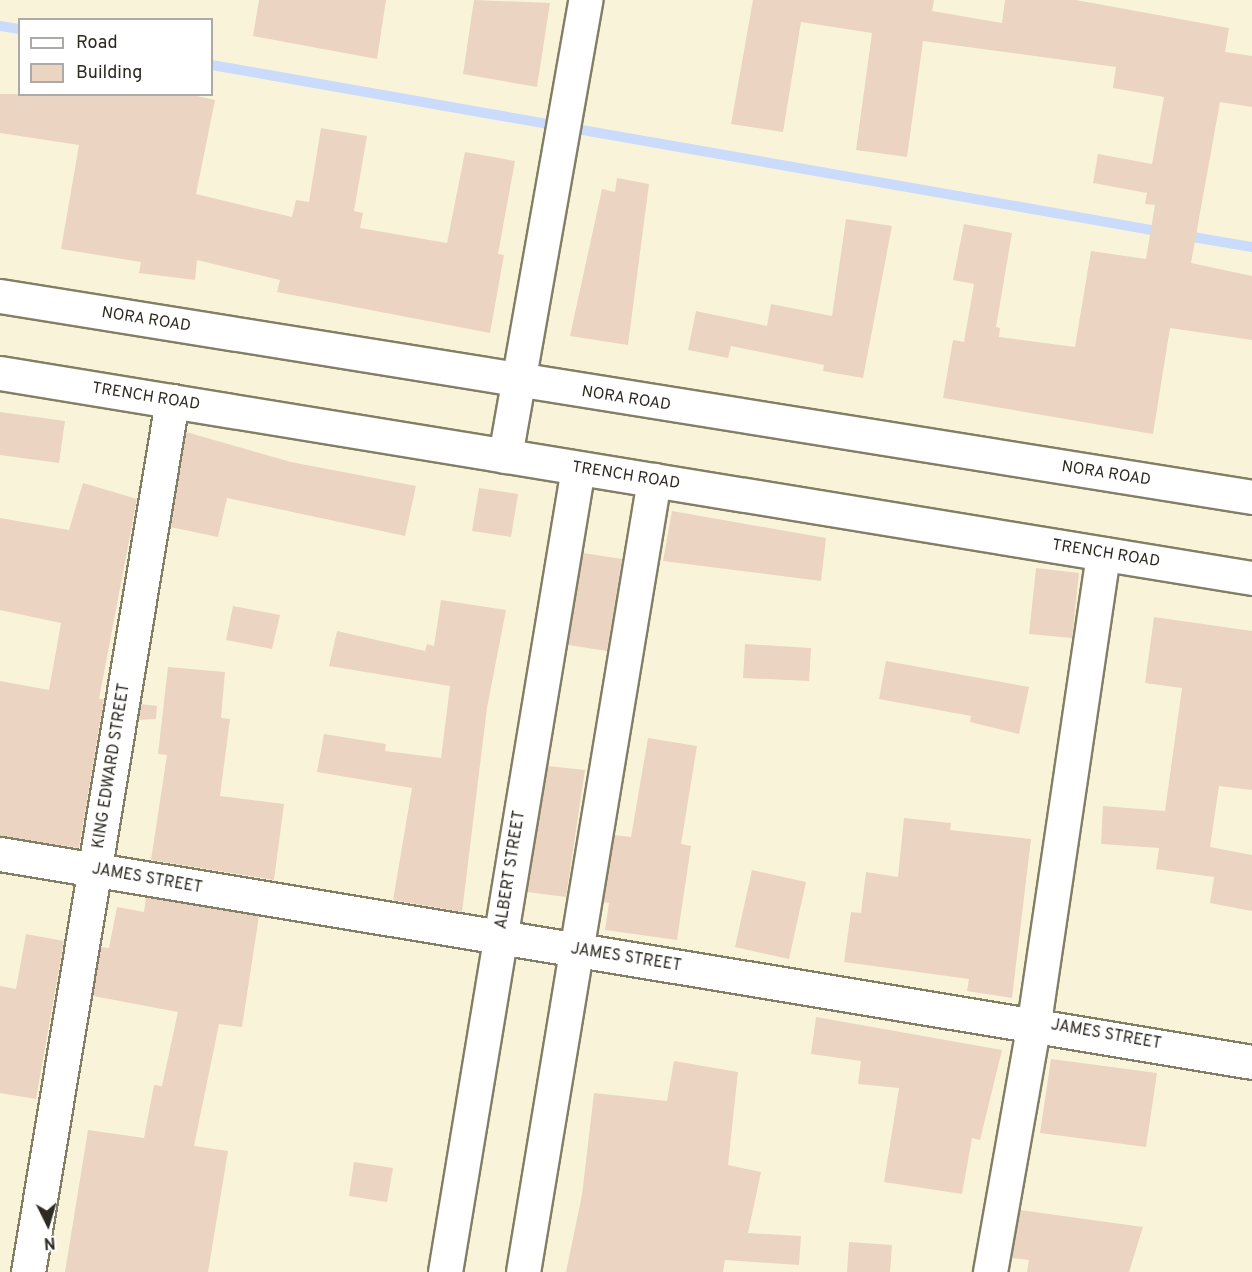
<!DOCTYPE html>
<html>
<head>
<meta charset="utf-8">
<style>
	body { margin:0 }
	#map { position:relative; width:1252px; height:1272px; overflow:hidden; background:#f9f4d9; font-family:Overpass,sans-serif }
	div>[style] { position:absolute }
	.stream>* { height:10px; margin:-5px; padding:0 5px; transform-origin:5px; border-radius:5px; background:#cbdbfc }
	.building>* { inset:0; background:#ebd4c2 }
	.roads { filter:drop-shadow(2px 0 #837e66) drop-shadow(-2px 0 #837e66) drop-shadow(0 2px #837e66) drop-shadow(0 -2px #837e66) }
	.minor>* { height:33px; margin:-16.5px; padding:0 16.5px; transform-origin:16.5px; border-radius:16.5px; background:#fff }
	span { translate:-50% -50%; white-space:nowrap; text-align:center; line-height:1.15; -webkit-text-stroke:5px #fff; paint-order:stroke }
	.street-label { font-size:16px; color:#2d2a21 }
	.legend { position:absolute; left:18px; top:18px; width:195px; height:78px; box-sizing:border-box; background:#fff; border:2px solid #abaaa6; margin:0; padding:8px 10px; list-style:none; font-size:18px; color:#2d2a21 }
	.legend li { display:flex; align-items:center; gap:12px; height:30px }
	.legend b { width:30px; border:2px solid #abaaa6 }
	.north { position:absolute; left:18px; top:1194px; width:60px; height:60px; -webkit-text-stroke:4px #fff; paint-order:stroke; rotate:175deg; font-size:16px; font-weight:700; line-height:24px; text-align:center; color:#2d2a21 }
	.north::after { content:''; display:block; margin:auto; width:21px; height:27px; background:#2d2a21; clip-path:polygon(50% 0,100% 100%,50% 72%,0 100%) }
</style>
</head>
<body>
<div id="map">
	<div class="stream">
		<i style="left:0;top:26px;width:20px;rotate:9deg"></i>
		<i style="left:212px;top:65px;width:966px;rotate:9.96deg"></i>
		<i style="left:1181px;top:235px;width:72px;rotate:9.6deg"></i>
	</div>
	<div class="building">
		<i style="clip-path:polygon(259px 0,386px 0,377px 59px,253px 36px)"></i>
		<i style="clip-path:polygon(474px 0,550px 3px,537px 87px,463px 74px)"></i>
		<i style="clip-path:polygon(753px 0,934px 0,932px 11px,1002px 23px,1005px 0,1076px 0,1229px 28px,1225px 52px,1252px 56px,1252px 107px,1220px 102px,1191px 263px,1252px 276px,1252px 340px,1170px 328px,1153px 434px,943px 398px,953px 340px,964px 342px,974px 284px,953px 280px,964px 224px,1012px 233px,996px 327px,1000px 328px,999px 337px,1075px 347px,1091px 251px,1146px 259px,1155px 205px,1145px 204px,1147px 193px,1093px 183px,1098px 154px,1152px 164px,1164px 97px,1113px 88px,1116px 67px,923px 41px,907px 157px,856px 150px,872px 33px,801px 22px,783px 132px,731px 124px)"></i>
		<i style="clip-path:polygon(0 94px,188px 94px,215px 100px,196px 194px,292px 217px,296px 200px,309px 202px,321px 128px,367px 136px,354px 211px,363px 213px,360px 228px,447px 243px,465px 152px,515px 161px,498px 254px,504px 255px,490px 333px,277px 292px,280px 280px,197px 260px,195px 280px,139px 273px,141px 262px,61px 249px,79px 145px,0 133px)"></i>
		<i style="clip-path:polygon(617px 178px,649px 184px,628px 345px,570px 336px,602px 189px,615px 192px)"></i>
		<i style="clip-path:polygon(846px 219px,892px 226px,863px 378px,823px 371px,824px 365px,731px 346px,728px 358px,688px 350px,696px 311px,767px 326px,771px 304px,832px 316px)"></i>
		<i style="clip-path:polygon(0 412px,65px 421px,59px 463px,0 455px)"></i>
		<i style="clip-path:polygon(186px 432px,291px 462px,416px 486px,405px 536px,227px 498px,218px 537px,170px 527px)"></i>
		<i style="clip-path:polygon(83px 483px,137px 499px,99px 699px,104px 699px,79px 848px,0 836px,0 681px,49px 690px,61px 623px,0 610px,0 518px,69px 530px)"></i>
		<i style="clip-path:polygon(479px 488px,518px 494px,511px 537px,472px 531px)"></i>
		<i style="clip-path:polygon(672px 511px,826px 538px,821px 581px,663px 561px)"></i>
		<i style="clip-path:polygon(583px 553px,622px 559px,607px 651px,568px 645px)"></i>
		<i style="clip-path:polygon(1036px 568px,1079px 573px,1072px 638px,1029px 634px)"></i>
		<i style="clip-path:polygon(441px 600px,506px 610px,487px 708px,462px 912px,393px 900px,412px 788px,317px 772px,324px 734px,386px 744px,385px 751px,441px 758px,450px 686px,329px 666px,337px 631px,425px 651px,427px 644px,434px 646px)"></i>
		<i style="clip-path:polygon(233px 606px,280px 615px,272px 649px,226px 640px)"></i>
		<i style="clip-path:polygon(1154px 617px,1252px 631px,1252px 790px,1219px 786px,1210px 847px,1252px 855px,1252px 911px,1210px 903px,1214px 877px,1156px 869px,1159px 848px,1101px 844px,1103px 806px,1165px 811px,1182px 688px,1145px 683px)"></i>
		<i style="clip-path:polygon(745px 644px,811px 648px,809px 681px,743px 678px)"></i>
		<i style="clip-path:polygon(886px 661px,1029px 687px,1019px 734px,970px 722px,971px 716px,879px 699px)"></i>
		<i style="clip-path:polygon(168px 667px,225px 672px,221px 718px,230px 719px,220px 796px,284px 804px,274px 880px,151px 860px,167px 755px,158px 754px)"></i>
		<i style="clip-path:polygon(141px 704px,157px 706px,156px 719px,138px 720px)"></i>
		<i style="clip-path:polygon(648px 738px,697px 746px,681px 844px,691px 846px,677px 940px,605px 930px,609px 903px,603px 902px,614px 835px,631px 837px)"></i>
		<i style="clip-path:polygon(548px 766px,585px 770px,566px 897px,527px 892px)"></i>
		<i style="clip-path:polygon(904px 818px,951px 823px,950px 830px,1031px 839px,1012px 998px,967px 991px,969px 979px,844px 962px,851px 912px,861px 913px,866px 872px,898px 877px)"></i>
		<i style="clip-path:polygon(752px 870px,806px 882px,789px 959px,735px 947px)"></i>
		<i style="clip-path:polygon(146px 897px,259px 916px,242px 1027px,219px 1024px,194px 1146px,228px 1151px,208px 1272px,65px 1272px,88px 1130px,144px 1138px,154px 1085px,162px 1086px,178px 1012px,93px 996px,101px 947px,109px 948px,117px 907px,144px 912px)"></i>
		<i style="clip-path:polygon(26px 934px,64px 941px,36px 1099px,0 1093px,0 986px,16px 989px)"></i>
		<i style="clip-path:polygon(816px 1017px,1002px 1050px,980px 1140px,972px 1138px,962px 1194px,884px 1182px,899px 1088px,858px 1084px,861px 1061px,811px 1054px)"></i>
		<i style="clip-path:polygon(1051px 1059px,1157px 1073px,1146px 1147px,1040px 1133px)"></i>
		<i style="clip-path:polygon(674px 1061px,738px 1072px,728px 1165px,761px 1172px,748px 1233px,801px 1236px,799px 1265px,725px 1260px,723px 1272px,566px 1272px,582px 1195px,594px 1093px,667px 1101px)"></i>
		<i style="clip-path:polygon(354px 1162px,393px 1168px,387px 1202px,349px 1196px)"></i>
		<i style="clip-path:polygon(1020px 1210px,1143px 1227px,1129px 1272px,1027px 1272px,1029px 1260px,1012px 1258px)"></i>
		<i style="clip-path:polygon(849px 1242px,892px 1245px,890px 1272px,847px 1272px)"></i>
	</div>
	<div class="roads">
		<div class="minor">
			<i style="left:0;top:296px;width:1268px;rotate:9.12deg"></i>
			<i style="left:0;top:373px;width:1269px;rotate:9.3deg"></i>
			<i style="left:505px;top:456px;width:463px;rotate:-80deg"></i>
			<i style="left:0;top:854px;width:1269px;rotate:9.43deg"></i>
			<i style="left:28px;top:1272px;width:883px;rotate:-80.61deg"></i>
			<i style="left:445px;top:1272px;width:815px;rotate:-80.61deg"></i>
			<i style="left:523px;top:1272px;width:803px;rotate:-80.61deg"></i>
			<i style="left:990px;top:1272px;width:254px;rotate:-80deg"></i>
			<i style="left:1034px;top:1022px;width:473px;rotate:-81.6deg"></i>
		</div>
	</div>
	<div class="street-label">
		<span style="left:146px;top:320px;rotate:9deg">NORA ROAD</span>
		<span style="left:146px;top:397px;rotate:9deg">TRENCH ROAD</span>
		<span style="left:626px;top:399px;rotate:9deg">NORA ROAD</span>
		<span style="left:1106px;top:474px;rotate:9deg">NORA ROAD</span>
		<span style="left:626px;top:476px;rotate:9deg">TRENCH ROAD</span>
		<span style="left:1106px;top:554px;rotate:9deg">TRENCH ROAD</span>
		<span style="left:112px;top:766px;rotate:-81deg">KING EDWARD STREET</span>
		<span style="left:511px;top:870px;rotate:-81deg">ALBERT STREET</span>
		<span style="left:147px;top:879px;rotate:10deg">JAMES STREET</span>
		<span style="left:626px;top:958px;rotate:9deg">JAMES STREET</span>
		<span style="left:1106px;top:1035px;rotate:10deg">JAMES STREET</span>
	</div>
	<ul class="legend">
	<li><b style="height:8px;background:#fff"></b>Road</li>
	<li><b style="height:16px;background:#ebd4c2"></b>Building</li>
	</ul>
	<div class="north">N</div>
</div>
</body>
</html>
